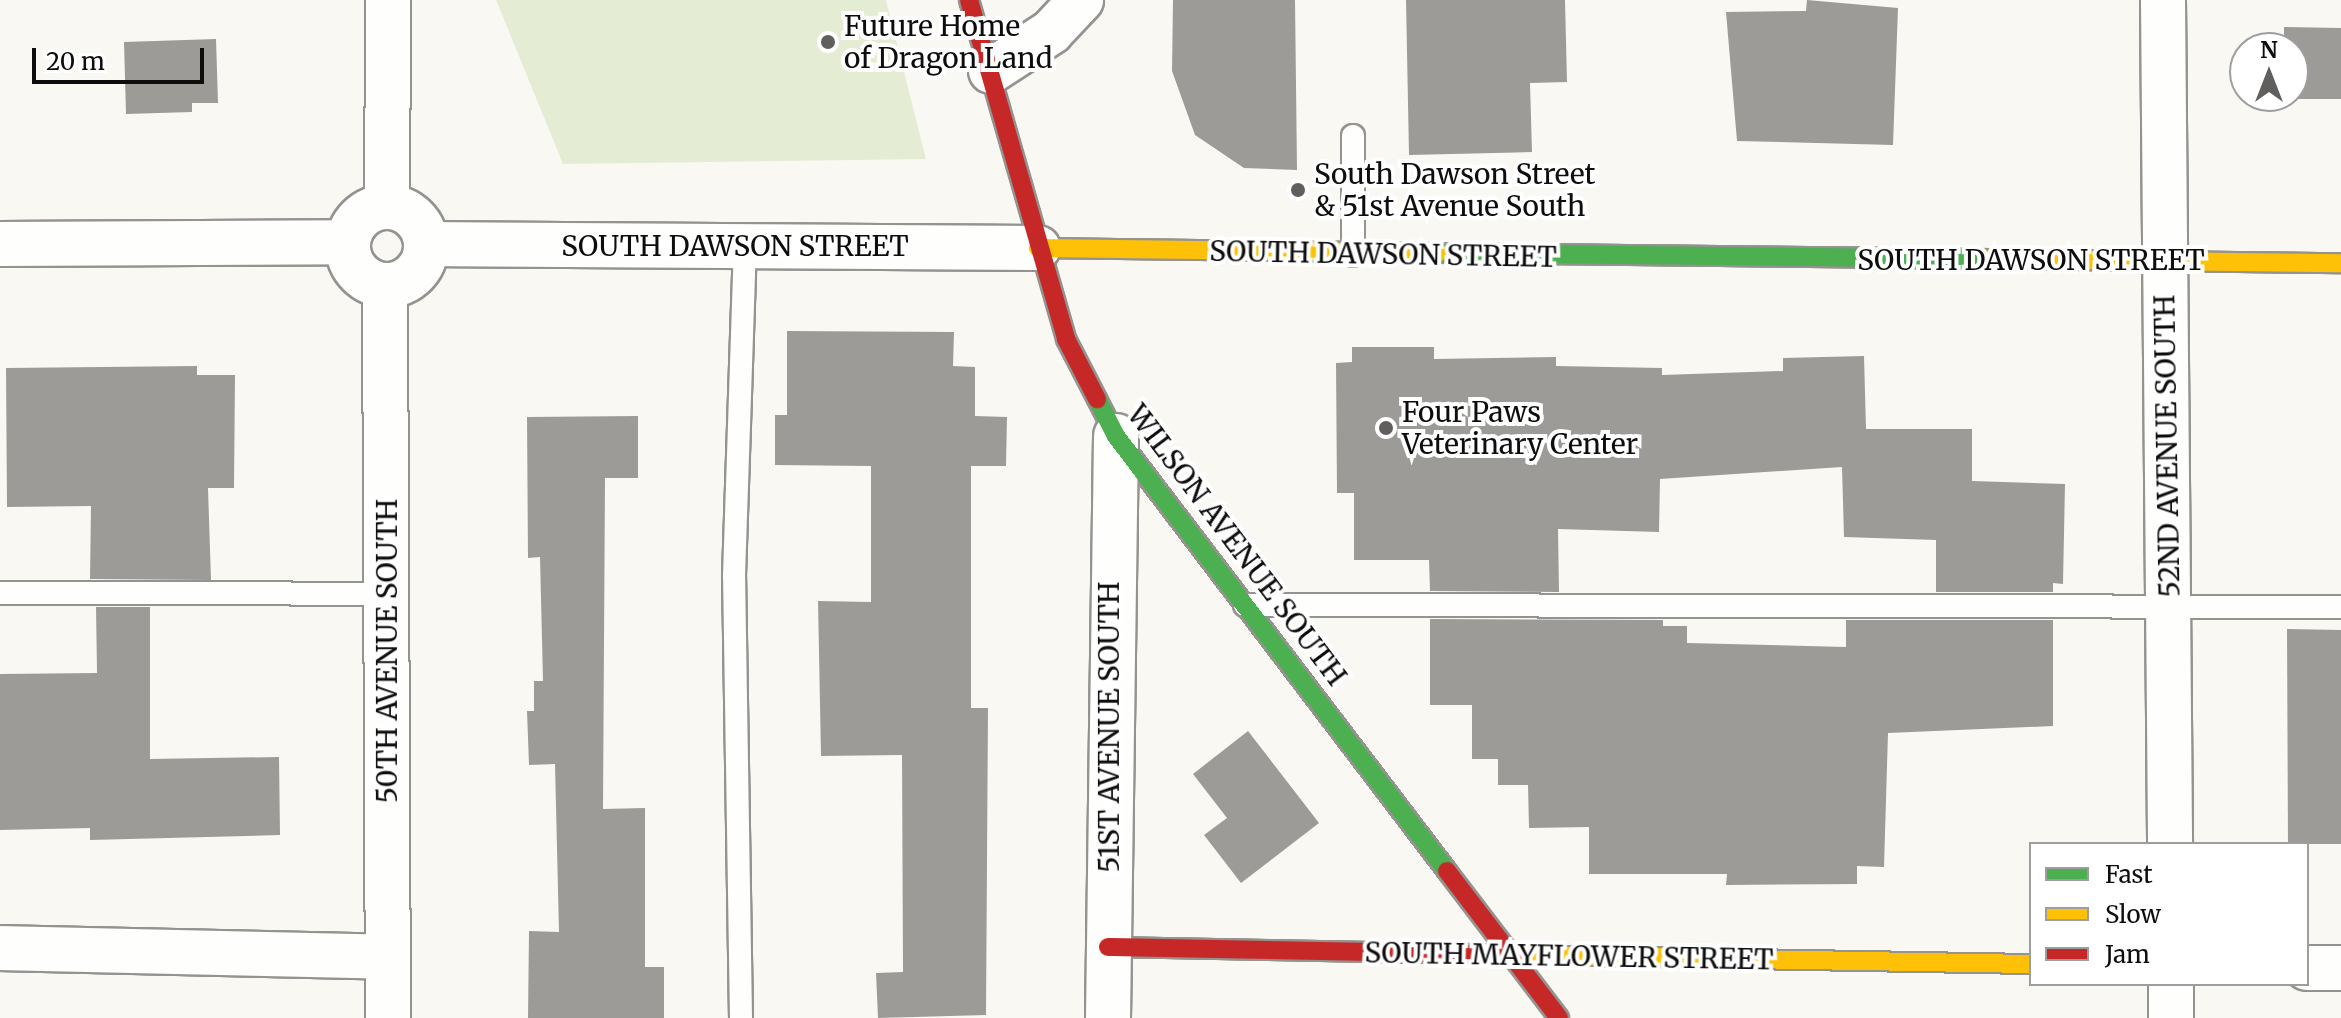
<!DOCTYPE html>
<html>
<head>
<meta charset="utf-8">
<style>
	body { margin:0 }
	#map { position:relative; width:2341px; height:1018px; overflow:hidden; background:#faf8f2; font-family:Merriweather,serif }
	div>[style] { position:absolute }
	.green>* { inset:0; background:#e4edd4 }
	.building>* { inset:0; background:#9d9b97 }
	.roads { filter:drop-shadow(2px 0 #949390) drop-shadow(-2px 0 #949390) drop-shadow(0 2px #949390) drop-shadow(0 -2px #949390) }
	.lane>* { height:22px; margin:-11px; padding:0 11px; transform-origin:11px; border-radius:11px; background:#fefefd }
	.street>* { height:44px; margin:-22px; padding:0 22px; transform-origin:22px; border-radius:22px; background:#fefefd }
	.street>.ring { margin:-22px; padding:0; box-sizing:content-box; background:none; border:44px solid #fefefd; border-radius:50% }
	.fast>* { height:18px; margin:-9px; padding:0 9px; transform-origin:9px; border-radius:9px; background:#4caf50 }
	.slow>* { height:18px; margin:-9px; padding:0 9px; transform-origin:9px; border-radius:9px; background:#ffc107 }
	.jam>* { height:18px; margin:-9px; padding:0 9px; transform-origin:9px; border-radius:9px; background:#c62828 }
	.dots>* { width:22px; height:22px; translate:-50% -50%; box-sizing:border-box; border:4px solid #fff; border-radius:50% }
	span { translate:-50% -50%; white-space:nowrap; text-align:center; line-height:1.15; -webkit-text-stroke:8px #fff; paint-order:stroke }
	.poi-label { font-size:28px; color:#0d0d0d }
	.left { translate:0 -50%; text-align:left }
	.street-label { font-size:28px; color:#0d0d0d }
	.legend { position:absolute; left:2029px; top:842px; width:280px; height:144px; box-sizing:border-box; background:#fff; border:2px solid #9e9e9e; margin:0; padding:10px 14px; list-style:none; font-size:24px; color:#0d0d0d }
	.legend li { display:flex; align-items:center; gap:16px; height:40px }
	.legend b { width:40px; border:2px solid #9e9e9e }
	.north { position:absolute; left:2229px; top:32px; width:80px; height:80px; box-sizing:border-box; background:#fff; border:2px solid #9e9e9e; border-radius:50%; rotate:0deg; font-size:22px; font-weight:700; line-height:32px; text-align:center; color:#0d0d0d }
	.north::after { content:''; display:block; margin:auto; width:28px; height:36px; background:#605f5d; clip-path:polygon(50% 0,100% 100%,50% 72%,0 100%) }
	.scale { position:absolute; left:32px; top:48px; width:172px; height:36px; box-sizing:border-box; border:4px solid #0d0d0d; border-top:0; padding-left:10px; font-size:24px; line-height:28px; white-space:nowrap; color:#0d0d0d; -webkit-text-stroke:6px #fff; paint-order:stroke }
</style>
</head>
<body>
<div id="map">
	<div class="green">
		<i style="clip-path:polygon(496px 0,886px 0,926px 159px,563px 164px)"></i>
	</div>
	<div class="building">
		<i style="clip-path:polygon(1173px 0,1295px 0,1297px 170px,1244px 168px,1195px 135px,1172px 71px)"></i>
		<i style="clip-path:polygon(1406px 0,1565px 0,1567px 82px,1530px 83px,1532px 152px,1409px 155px)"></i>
		<i style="clip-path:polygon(1807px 0,1898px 8px,1893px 145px,1737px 141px,1726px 12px,1806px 11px)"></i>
		<i style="clip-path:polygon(2284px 27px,2341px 28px,2341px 99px,2283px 99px,2293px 96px,2293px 48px,2284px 48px)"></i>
		<i style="clip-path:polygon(216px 39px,218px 103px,192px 103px,192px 112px,126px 114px,124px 42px)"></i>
		<i style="clip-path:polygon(787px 331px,954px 332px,953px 366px,975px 367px,975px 416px,1007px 417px,1006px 466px,971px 466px,971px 708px,988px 708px,986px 1015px,878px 1018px,876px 973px,903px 972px,902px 755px,821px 756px,818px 601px,871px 602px,871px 466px,775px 465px,775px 415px,787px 415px)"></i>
		<i style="clip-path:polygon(1352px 347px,1434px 347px,1434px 359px,1556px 357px,1556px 366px,1662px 368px,1662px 375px,1783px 371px,1783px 358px,1864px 356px,1866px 429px,1972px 429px,1972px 481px,2065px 484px,2063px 584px,2053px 583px,2053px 592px,1936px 592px,1936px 540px,1844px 537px,1842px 467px,1660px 479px,1659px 532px,1558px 529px,1559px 592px,1430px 591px,1429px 560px,1354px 560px,1354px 493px,1337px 493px,1336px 363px,1352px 362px)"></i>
		<i style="clip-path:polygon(197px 366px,197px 375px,235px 375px,234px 488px,208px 488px,211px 580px,90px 579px,91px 506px,7px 507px,6px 368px)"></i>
		<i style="clip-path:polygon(638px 416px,638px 478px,605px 478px,603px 809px,645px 808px,645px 967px,664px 967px,664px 1018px,528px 1018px,529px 931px,559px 932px,555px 764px,529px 765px,527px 711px,534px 711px,534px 681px,543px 681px,540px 557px,528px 558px,527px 417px)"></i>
		<i style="clip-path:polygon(96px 607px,150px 607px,150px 759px,279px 757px,280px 835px,90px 840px,90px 828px,0 830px,0 674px,97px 673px)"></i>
		<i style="clip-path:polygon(1430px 619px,1663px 620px,1663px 626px,1687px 626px,1687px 643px,1846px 647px,1846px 620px,2053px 620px,2053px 726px,1888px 733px,1884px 867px,1857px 866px,1857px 884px,1726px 885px,1727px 874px,1589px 874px,1589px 827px,1529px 828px,1528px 785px,1498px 785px,1498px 759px,1472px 759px,1472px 705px,1430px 705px)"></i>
		<i style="clip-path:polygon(2287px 629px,2341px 630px,2341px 844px,2288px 844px)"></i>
		<i style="clip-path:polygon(1248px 731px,1319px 823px,1241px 883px,1204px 835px,1227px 818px,1193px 774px)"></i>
	</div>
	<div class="roads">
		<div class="lane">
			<i style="left:1353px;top:136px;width:119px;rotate:90deg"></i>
			<i style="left:0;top:593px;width:386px;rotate:0.1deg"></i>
			<i style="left:1245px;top:605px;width:1096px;rotate:0.1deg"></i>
			<i style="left:741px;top:1018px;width:442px;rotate:-90.9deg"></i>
			<i style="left:734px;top:576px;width:330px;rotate:-88.1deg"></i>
		</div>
		<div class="street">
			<i style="left:2163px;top:0;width:844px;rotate:89.52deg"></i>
			<i style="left:991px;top:71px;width:72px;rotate:-33deg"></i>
			<i style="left:1051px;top:32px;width:44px;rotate:-46.8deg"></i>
			<i style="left:387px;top:207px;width:207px;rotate:-89.7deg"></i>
			<i class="ring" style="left:348px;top:207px;width:34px;height:34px"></i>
			<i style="left:0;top:244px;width:348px;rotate:-0.3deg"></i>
			<i style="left:426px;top:244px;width:612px;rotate:0.37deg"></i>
			<i style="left:385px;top:285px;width:733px;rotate:89.77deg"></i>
			<i style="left:0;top:948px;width:388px;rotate:1.3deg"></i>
			<i style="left:2307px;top:968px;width:34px"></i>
			<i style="left:2171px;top:984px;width:34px;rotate:90deg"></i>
			<i style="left:1108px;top:1018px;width:582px;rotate:-89.21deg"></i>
		</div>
		<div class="fast">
			<i style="left:1438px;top:253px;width:551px;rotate:0.62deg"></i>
			<i style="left:1097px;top:399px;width:42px;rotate:62.8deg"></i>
			<i style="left:1116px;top:436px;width:547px;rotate:52.73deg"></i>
		</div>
		<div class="slow">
			<i style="left:1038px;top:248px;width:400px;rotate:0.7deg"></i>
			<i style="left:1989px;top:259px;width:352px;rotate:0.7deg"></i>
			<i style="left:1520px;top:955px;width:511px;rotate:1.01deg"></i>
		</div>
		<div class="jam">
			<i style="left:969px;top:0;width:353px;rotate:74deg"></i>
			<i style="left:1066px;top:339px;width:68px;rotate:62.7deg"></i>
			<i style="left:1447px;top:871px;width:185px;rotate:52.7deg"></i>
			<i style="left:1108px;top:947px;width:412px;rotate:1.1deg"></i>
		</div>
	</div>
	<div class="dots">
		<i style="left:828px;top:42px;background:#605f5d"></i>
		<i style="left:1298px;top:190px;background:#605f5d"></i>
		<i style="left:1386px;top:428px;background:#605f5d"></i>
	</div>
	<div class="poi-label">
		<span class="left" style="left:844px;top:42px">Future Home<br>of Dragon Land</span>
		<span class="left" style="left:1314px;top:190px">South Dawson Street<br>&amp; 51st Avenue South</span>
		<span class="left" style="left:1402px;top:428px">Four Paws<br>Veterinary Center</span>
	</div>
	<div class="street-label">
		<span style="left:735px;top:246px">SOUTH DAWSON STREET</span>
		<span style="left:1383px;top:254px;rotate:1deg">SOUTH DAWSON STREET</span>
		<span style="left:2031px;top:260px">SOUTH DAWSON STREET</span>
		<span style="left:2167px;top:446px;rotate:-91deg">52ND AVENUE SOUTH</span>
		<span style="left:1237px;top:545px;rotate:53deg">WILSON AVENUE SOUTH</span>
		<span style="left:387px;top:651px;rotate:-90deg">50TH AVENUE SOUTH</span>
		<span style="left:1109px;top:727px;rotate:-90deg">51ST AVENUE SOUTH</span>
		<span style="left:1569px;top:956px;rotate:1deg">SOUTH MAYFLOWER STREET</span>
	</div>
	<ul class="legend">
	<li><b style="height:10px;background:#4caf50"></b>Fast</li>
	<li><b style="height:10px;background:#ffc107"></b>Slow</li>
	<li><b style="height:10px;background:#c62828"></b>Jam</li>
	</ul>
	<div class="north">N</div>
	<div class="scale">20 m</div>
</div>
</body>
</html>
